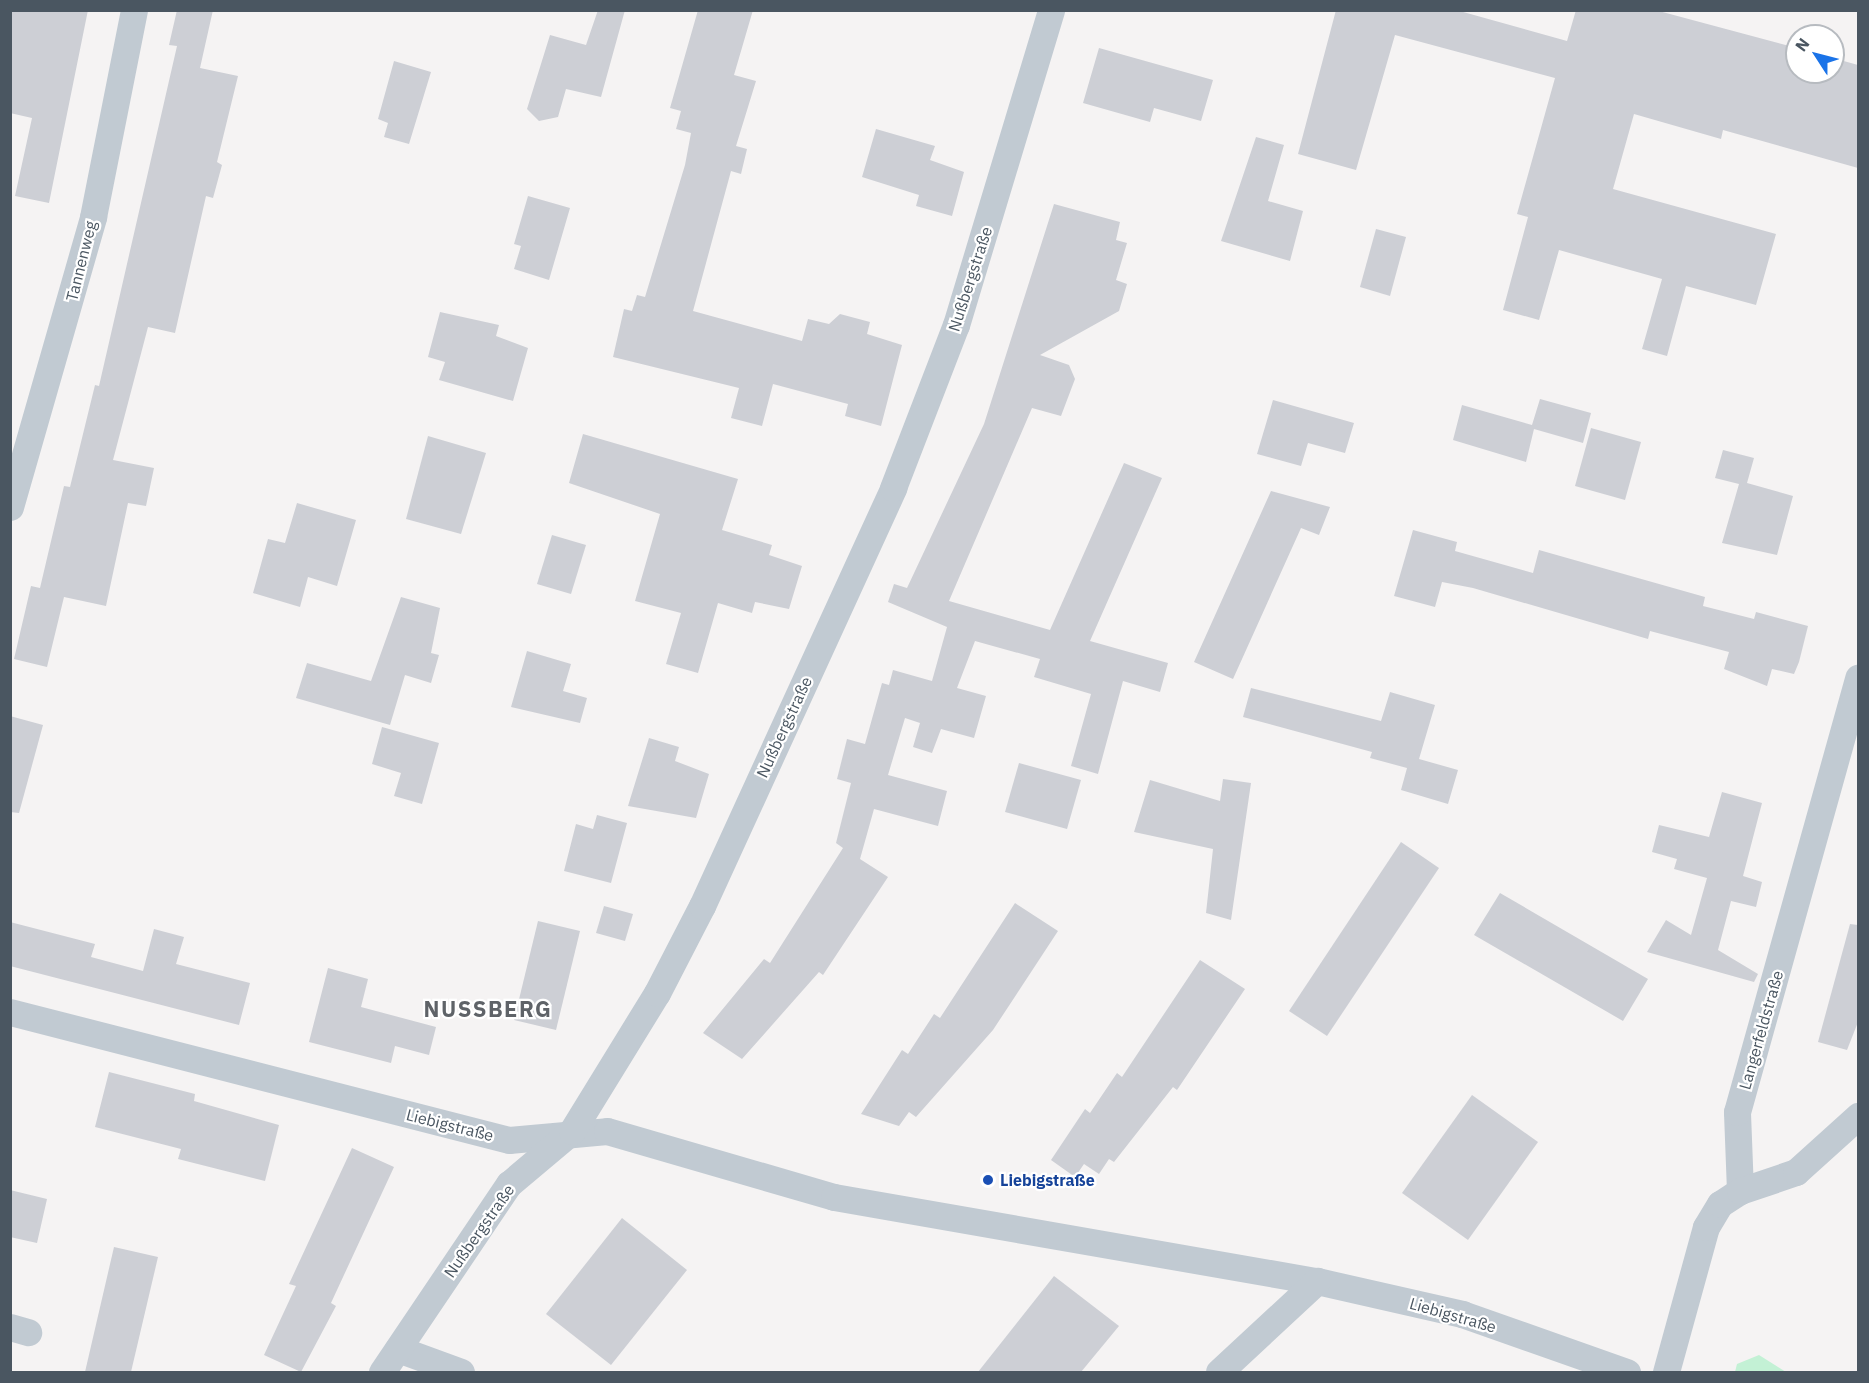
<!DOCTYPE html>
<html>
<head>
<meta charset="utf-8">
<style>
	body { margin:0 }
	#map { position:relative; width:1869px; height:1383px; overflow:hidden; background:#f5f3f3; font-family:"IBM Plex Sans",sans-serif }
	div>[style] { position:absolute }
	.green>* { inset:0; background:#c3f1d5 }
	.building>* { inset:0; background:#cdcfd5 }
	.minor>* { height:27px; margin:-13.5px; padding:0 13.5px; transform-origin:13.5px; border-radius:13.5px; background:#c1cad2 }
	.dots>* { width:16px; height:16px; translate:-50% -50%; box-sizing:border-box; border:3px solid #fff; border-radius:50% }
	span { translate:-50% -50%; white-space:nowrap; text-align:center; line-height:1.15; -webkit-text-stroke:4.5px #fff; paint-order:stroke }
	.street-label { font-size:16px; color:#4a5661 }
	.transit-label { font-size:16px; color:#164399; font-weight:700 }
	.left { translate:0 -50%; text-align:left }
	.district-label { font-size:22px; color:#5f6368; font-weight:700; letter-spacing:1.5px }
	.frame { position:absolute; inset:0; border:12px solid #4a5661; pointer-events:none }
	.north { position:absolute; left:1785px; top:24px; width:60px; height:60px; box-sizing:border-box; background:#fff; border:2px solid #b7bbc0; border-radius:50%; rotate:306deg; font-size:16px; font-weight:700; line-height:24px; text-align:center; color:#4a5661 }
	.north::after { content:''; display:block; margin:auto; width:21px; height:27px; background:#1a73e8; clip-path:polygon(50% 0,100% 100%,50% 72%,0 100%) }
</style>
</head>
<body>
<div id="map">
	<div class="green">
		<i style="clip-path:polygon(1759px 1355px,1786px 1372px,1735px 1372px,1737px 1364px)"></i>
	</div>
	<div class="building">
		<i style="clip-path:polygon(10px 10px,88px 10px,49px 203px,15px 196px,32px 118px,10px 113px)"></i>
		<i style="clip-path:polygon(177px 10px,213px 10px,200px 68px,238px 76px,217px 162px,222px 165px,213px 198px,206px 196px,175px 333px,148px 327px,113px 460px,154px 468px,146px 506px,128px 503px,106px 606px,64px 597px,47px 667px,14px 659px,31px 586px,40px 588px,64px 486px,70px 487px,95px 385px,99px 386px,177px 46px,169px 45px)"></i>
		<i style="clip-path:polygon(598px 10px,625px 10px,601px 97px,566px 89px,558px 117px,539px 121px,527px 109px,550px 35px,586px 45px)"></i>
		<i style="clip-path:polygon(698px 10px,753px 10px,734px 75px,756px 81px,736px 146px,747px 149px,741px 174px,731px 171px,693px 311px,802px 341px,808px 319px,829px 324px,840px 314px,870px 322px,867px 334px,902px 345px,881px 426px,845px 416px,848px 404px,773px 384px,762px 426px,731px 418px,739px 388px,613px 357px,624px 309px,632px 311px,637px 295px,645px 297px,685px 165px,691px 133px,676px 129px,681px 111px,670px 108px)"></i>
		<i style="clip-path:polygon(1336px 10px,1456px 10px,1567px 41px,1576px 10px,1655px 10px,1797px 48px,1797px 72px,1833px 72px,1833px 58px,1858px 65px,1858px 168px,1723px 130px,1721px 139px,1634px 114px,1613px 189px,1776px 234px,1756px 305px,1686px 286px,1667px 356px,1642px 349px,1662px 279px,1559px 250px,1539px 320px,1503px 310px,1528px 217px,1517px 214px,1555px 78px,1395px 35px,1356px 170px,1298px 154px)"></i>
		<i style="clip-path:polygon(1099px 48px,1213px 80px,1201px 121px,1154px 108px,1150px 122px,1083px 103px)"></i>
		<i style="clip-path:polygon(394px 61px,431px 72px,409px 144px,384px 137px,388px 123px,378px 119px)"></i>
		<i style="clip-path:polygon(876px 129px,935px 146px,930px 160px,964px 172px,952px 216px,916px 206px,919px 195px,862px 177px)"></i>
		<i style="clip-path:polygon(1256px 137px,1284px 145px,1268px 201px,1303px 211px,1290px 261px,1221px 241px)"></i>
		<i style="clip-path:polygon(528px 196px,570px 208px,549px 280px,514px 269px,521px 246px,514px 244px)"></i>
		<i style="clip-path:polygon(1054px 204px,1120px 222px,1116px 240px,1127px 243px,1116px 280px,1127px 284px,1119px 311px,1040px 355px,1069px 365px,1075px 379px,1061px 416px,1032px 408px,949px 601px,1050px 630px,1124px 463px,1162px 478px,1090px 641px,1168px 663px,1160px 692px,1123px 681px,1098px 774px,1071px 766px,1091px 694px,1034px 677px,1040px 659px,975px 641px,957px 688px,986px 696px,974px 738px,941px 729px,932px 753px,913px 747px,920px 723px,905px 718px,888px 775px,947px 791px,938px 826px,874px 809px,860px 859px,888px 877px,823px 975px,819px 972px,742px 1059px,703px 1033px,764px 959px,770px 963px,843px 848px,836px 843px,851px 783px,837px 779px,847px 739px,865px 744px,882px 683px,889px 685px,893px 670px,932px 681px,947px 627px,888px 602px,894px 584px,907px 588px,984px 424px)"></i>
		<i style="clip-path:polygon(1376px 229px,1406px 237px,1390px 296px,1360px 287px)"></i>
		<i style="clip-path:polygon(440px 312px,499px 325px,496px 336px,528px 348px,513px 401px,439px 380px,445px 362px,428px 357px)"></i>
		<i style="clip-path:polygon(1540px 399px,1591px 413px,1583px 443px,1534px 429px,1526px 462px,1453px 440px,1462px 405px,1532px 425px)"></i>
		<i style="clip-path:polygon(1273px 400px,1354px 423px,1345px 453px,1308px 443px,1301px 466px,1257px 454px)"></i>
		<i style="clip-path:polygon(1591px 428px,1641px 442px,1625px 500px,1575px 486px)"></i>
		<i style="clip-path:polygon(583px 434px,738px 479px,722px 530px,772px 545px,769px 555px,802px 566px,789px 609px,755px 602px,752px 613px,718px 603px,698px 673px,666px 664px,681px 613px,635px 601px,660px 514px,569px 483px)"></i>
		<i style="clip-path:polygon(428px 436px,486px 453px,461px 534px,406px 519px)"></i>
		<i style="clip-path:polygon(1723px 450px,1754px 458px,1747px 483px,1793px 496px,1777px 555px,1722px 543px,1739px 484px,1715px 478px)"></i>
		<i style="clip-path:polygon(1271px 491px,1330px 507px,1319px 535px,1301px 528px,1233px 679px,1194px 662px)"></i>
		<i style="clip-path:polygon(297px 503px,356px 520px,337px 586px,308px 577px,300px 607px,253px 593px,268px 539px,285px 543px)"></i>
		<i style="clip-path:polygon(1413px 530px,1457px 542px,1455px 551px,1533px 573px,1539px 550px,1705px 597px,1703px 606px,1754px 619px,1756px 612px,1808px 626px,1799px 662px,1794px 674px,1772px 669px,1767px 686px,1724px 669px,1729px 652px,1650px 631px,1648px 639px,1473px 588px,1442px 582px,1435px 607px,1394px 596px)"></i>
		<i style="clip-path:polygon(552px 535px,586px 545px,571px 594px,537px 584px)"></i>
		<i style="clip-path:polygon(401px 597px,440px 608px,431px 653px,439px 655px,431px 683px,405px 675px,390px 725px,296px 698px,307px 663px,371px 681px)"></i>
		<i style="clip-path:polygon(527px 651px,571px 664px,563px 691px,587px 698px,580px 723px,511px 707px)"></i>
		<i style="clip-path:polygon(1251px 688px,1381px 721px,1390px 692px,1435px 705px,1419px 759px,1458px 770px,1448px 804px,1401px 790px,1407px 768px,1370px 758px,1372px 752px,1243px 717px)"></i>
		<i style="clip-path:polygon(10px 716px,43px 725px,19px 813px,10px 812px)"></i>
		<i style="clip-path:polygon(382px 727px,439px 743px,422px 804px,394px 796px,401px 773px,372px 764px)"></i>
		<i style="clip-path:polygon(649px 738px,679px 747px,675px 761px,709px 774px,696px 818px,628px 806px)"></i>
		<i style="clip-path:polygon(1019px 763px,1081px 780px,1067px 829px,1005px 812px)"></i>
		<i style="clip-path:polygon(1223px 779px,1251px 783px,1231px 920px,1206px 913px,1213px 849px,1134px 832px,1150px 780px,1220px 801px)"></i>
		<i style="clip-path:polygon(1722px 792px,1762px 803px,1743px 876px,1762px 882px,1756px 907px,1731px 901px,1718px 950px,1758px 974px,1754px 982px,1647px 952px,1666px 920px,1691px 935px,1707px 878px,1674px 869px,1677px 859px,1652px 852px,1659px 825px,1709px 837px)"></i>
		<i style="clip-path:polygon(597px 815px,627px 823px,611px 883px,564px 871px,576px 824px,593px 829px)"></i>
		<i style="clip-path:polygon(1401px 842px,1439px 868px,1327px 1036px,1289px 1011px)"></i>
		<i style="clip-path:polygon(1500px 893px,1648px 979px,1623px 1021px,1474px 935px)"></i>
		<i style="clip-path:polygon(1015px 903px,1058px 931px,993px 1030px,916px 1117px,909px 1112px,899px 1126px,861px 1114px,902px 1050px,908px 1054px,934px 1014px,940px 1018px)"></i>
		<i style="clip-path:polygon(604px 906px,633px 914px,625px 941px,596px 933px)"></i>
		<i style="clip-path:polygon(538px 921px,580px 931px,556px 1030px,514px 1020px)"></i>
		<i style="clip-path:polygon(10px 922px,95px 944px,91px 957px,143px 971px,154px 929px,184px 937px,176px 964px,250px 983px,239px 1025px,10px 966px)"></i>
		<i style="clip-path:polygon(1850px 924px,1858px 925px,1858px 1022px,1847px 1050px,1818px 1042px)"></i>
		<i style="clip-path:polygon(1200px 960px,1245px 989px,1177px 1090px,1173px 1087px,1114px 1162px,1109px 1159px,1099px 1174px,1084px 1164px,1075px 1177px,1051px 1160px,1085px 1109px,1090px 1113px,1117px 1073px,1122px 1077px)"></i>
		<i style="clip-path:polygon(328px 968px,368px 979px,361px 1007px,436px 1027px,429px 1055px,395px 1046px,391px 1063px,309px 1042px)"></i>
		<i style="clip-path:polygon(109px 1072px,195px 1094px,194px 1101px,279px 1125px,265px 1181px,178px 1159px,181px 1149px,95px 1127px)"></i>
		<i style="clip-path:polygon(1472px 1095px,1538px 1142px,1468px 1240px,1402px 1193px)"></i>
		<i style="clip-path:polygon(352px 1148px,394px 1167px,331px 1303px,336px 1306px,301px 1372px,264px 1355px,296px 1286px,289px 1284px)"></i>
		<i style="clip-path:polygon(10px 1190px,47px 1199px,37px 1243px,10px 1237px)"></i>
		<i style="clip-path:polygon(622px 1218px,687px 1270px,611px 1365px,546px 1314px)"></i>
		<i style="clip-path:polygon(114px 1247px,158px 1257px,131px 1372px,85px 1372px)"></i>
		<i style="clip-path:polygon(1054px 1276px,1119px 1326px,1081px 1372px,978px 1372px)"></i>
	</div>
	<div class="minor">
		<i style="left:10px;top:507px;width:302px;rotate:-74deg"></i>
		<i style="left:93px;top:217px;width:211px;rotate:-78.8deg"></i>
		<i style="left:10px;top:1012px;width:515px;rotate:14.39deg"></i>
		<i style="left:509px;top:1140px;width:98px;rotate:-5.2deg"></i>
		<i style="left:607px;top:1131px;width:236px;rotate:16.2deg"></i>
		<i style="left:834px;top:1197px;width:490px;rotate:9.9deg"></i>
		<i style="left:1317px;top:1281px;width:149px;rotate:12.8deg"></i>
		<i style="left:1462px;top:1314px;width:175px;rotate:19.4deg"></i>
		<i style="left:1740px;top:1191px;width:79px;rotate:-92.2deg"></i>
		<i style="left:1737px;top:1112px;width:451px;rotate:-74.4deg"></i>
		<i style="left:10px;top:1327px;width:19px;rotate:16deg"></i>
		<i style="left:398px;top:1349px;width:67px;rotate:20.1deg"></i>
		<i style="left:382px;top:1372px;width:227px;rotate:-56deg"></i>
		<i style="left:509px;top:1184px;width:82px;rotate:-40.1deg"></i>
		<i style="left:572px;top:1131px;width:162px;rotate:-58.4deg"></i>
		<i style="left:657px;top:993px;width:98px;rotate:-62.7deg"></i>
		<i style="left:702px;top:906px;width:460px;rotate:-65.4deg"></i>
		<i style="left:893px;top:488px;width:175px;rotate:-68.9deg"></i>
		<i style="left:956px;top:325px;width:329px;rotate:-73.2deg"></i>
		<i style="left:1219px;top:1372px;width:134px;rotate:-42.9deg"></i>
		<i style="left:1666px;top:1372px;width:150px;rotate:-74.6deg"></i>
		<i style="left:1706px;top:1227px;width:27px;rotate:-59deg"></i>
		<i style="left:1720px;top:1204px;width:24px;rotate:-33deg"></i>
		<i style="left:1740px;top:1191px;width:59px;rotate:-18.7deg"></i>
		<i style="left:1796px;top:1172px;width:84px;rotate:-42.1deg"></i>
	</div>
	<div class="dots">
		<i style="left:988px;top:1180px;background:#1a4fb4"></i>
	</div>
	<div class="street-label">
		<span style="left:81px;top:261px;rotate:-76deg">Tannenweg</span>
		<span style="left:970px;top:279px;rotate:-72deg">Nußbergstraße</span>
		<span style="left:784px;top:727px;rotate:-65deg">Nußbergstraße</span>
		<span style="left:1761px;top:1030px;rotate:-74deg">Langerfeldstraße</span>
		<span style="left:450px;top:1125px;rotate:14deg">Liebigstraße</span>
		<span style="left:479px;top:1231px;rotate:-55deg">Nußbergstraße</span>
		<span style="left:1453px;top:1315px;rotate:16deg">Liebigstraße</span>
	</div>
	<div class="transit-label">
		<span class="left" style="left:1000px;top:1180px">Liebigstraße</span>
	</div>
	<div class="district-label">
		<span style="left:488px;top:1009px">NUSSBERG</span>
	</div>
	<div class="frame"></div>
	<div class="north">N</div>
</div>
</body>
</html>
